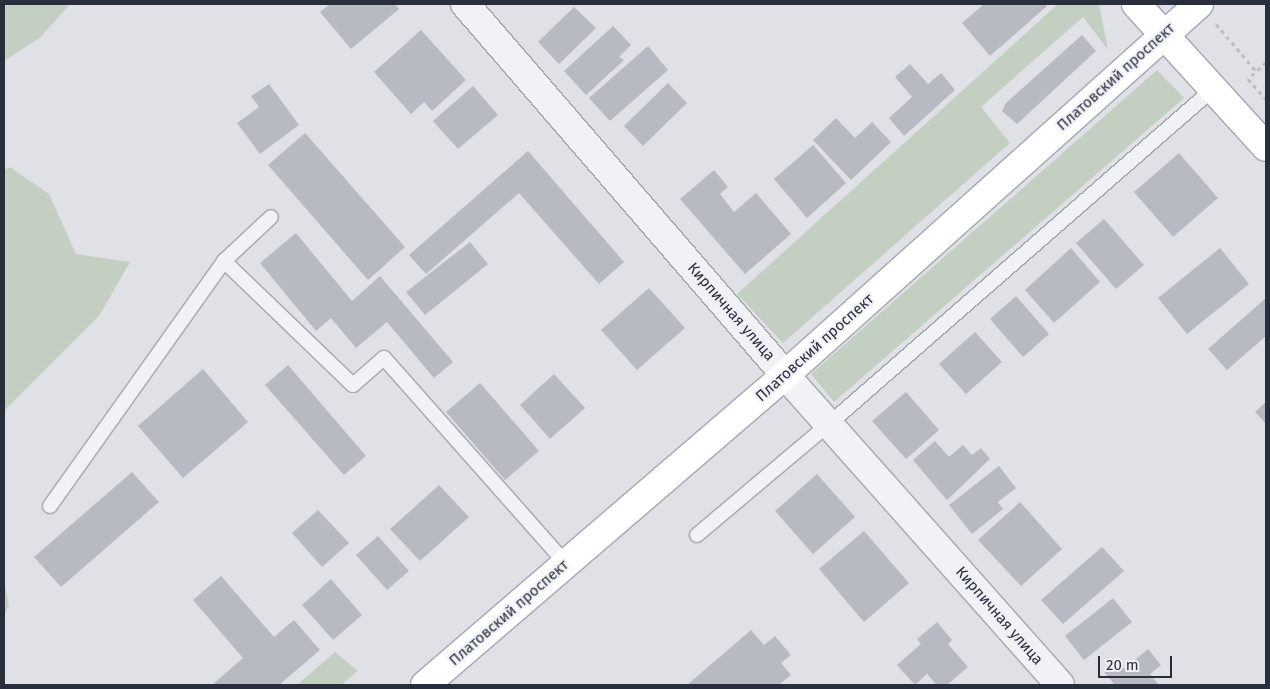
<!DOCTYPE html>
<html>
<head>
<meta charset="utf-8">
<style>
	body { margin:0 }
	#map { position:relative; width:1270px; height:689px; overflow:hidden; background:#dfe1e7; font-family:"Fira Sans",sans-serif }
	div>[style] { position:absolute }
	.green>* { inset:0; background:#c3d0c1 }
	.building>* { inset:0; background:#b7bac3 }
	.path>* { height:3px; margin-top:-1.5px; transform-origin:0; background:repeating-linear-gradient(90deg,#bdbfc6 0 4px,transparent 0 8px) }
	.roads { filter:drop-shadow(1px 0 #a5a8b1) drop-shadow(-1px 0 #a5a8b1) drop-shadow(0 1px #a5a8b1) drop-shadow(0 -1px #a5a8b1) }
	.lane>* { height:14px; margin:-7px; padding:0 7px; transform-origin:7px; border-radius:7px; background:#f1f2f6 }
	.street>* { height:28px; margin:-14px; padding:0 14px; transform-origin:14px; border-radius:14px; background:#f1f2f6 }
	.secondary>* { height:28px; margin:-14px; padding:0 14px; transform-origin:14px; border-radius:14px; background:#fff }
	span { translate:-50% -50%; white-space:nowrap; text-align:center; line-height:1.15; -webkit-text-stroke:4px #eef0f5; paint-order:stroke }
	.street-label { font-size:15px; color:#292e3d }
	.frame { position:absolute; inset:0; border:5px solid #292e3d; pointer-events:none }
	.scale { position:absolute; left:1098px; top:656px; width:74px; height:22px; box-sizing:border-box; border:2px solid #292e3d; border-top:0; padding-left:6px; font-size:15px; line-height:18px; white-space:nowrap; color:#292e3d; -webkit-text-stroke:4px #eef0f5; paint-order:stroke }
</style>
</head>
<body>
<div id="map">
	<div class="green">
		<i style="clip-path:polygon(4px 4px,70px 4px,41px 37px,4px 61px)"></i>
		<i style="clip-path:polygon(1058px 4px,1099px 4px,1108px 50px,1083px 17px,981px 107px,1010px 143px,783px 343px,737px 294px)"></i>
		<i style="clip-path:polygon(1157px 70px,1184px 98px,834px 402px,811px 374px)"></i>
		<i style="clip-path:polygon(10px 167px,49px 194px,76px 254px,130px 262px,99px 316px,4px 411px,4px 170px)"></i>
		<i style="clip-path:polygon(4px 581px,9px 606px,4px 615px)"></i>
		<i style="clip-path:polygon(335px 652px,358px 671px,341px 685px,297px 685px)"></i>
	</div>
	<div class="building">
		<i style="clip-path:polygon(330px 4px,395px 4px,399px 9px,351px 49px,320px 12px)"></i>
		<i style="clip-path:polygon(984px 4px,1046px 4px,1047px 6px,990px 56px,962px 23px)"></i>
		<i style="clip-path:polygon(574px 7px,596px 28px,559px 64px,538px 42px)"></i>
		<i style="clip-path:polygon(613px 26px,631px 45px,619px 57px,624px 60px,586px 95px,564px 71px)"></i>
		<i style="clip-path:polygon(421px 30px,466px 80px,432px 111px,424px 102px,411px 114px,374px 72px)"></i>
		<i style="clip-path:polygon(1082px 35px,1096px 51px,1017px 124px,1002px 111px,1006px 103px)"></i>
		<i style="clip-path:polygon(648px 46px,668px 70px,610px 121px,589px 98px)"></i>
		<i style="clip-path:polygon(910px 64px,928px 84px,941px 73px,955px 90px,904px 136px,889px 118px,912px 97px,895px 77px)"></i>
		<i style="clip-path:polygon(668px 83px,687px 103px,643px 146px,624px 126px)"></i>
		<i style="clip-path:polygon(269px 84px,299px 125px,260px 154px,237px 123px,259px 107px,251px 96px)"></i>
		<i style="clip-path:polygon(473px 86px,498px 115px,458px 149px,433px 121px)"></i>
		<i style="clip-path:polygon(836px 118px,855px 138px,872px 122px,891px 142px,851px 180px,813px 140px)"></i>
		<i style="clip-path:polygon(305px 133px,405px 247px,368px 280px,268px 165px)"></i>
		<i style="clip-path:polygon(813px 145px,846px 183px,807px 218px,774px 179px)"></i>
		<i style="clip-path:polygon(528px 151px,624px 262px,599px 284px,519px 193px,426px 274px,409px 255px)"></i>
		<i style="clip-path:polygon(1179px 153px,1218px 198px,1173px 237px,1134px 192px)"></i>
		<i style="clip-path:polygon(714px 170px,728px 187px,720px 194px,734px 212px,756px 193px,791px 234px,745px 274px,680px 199px)"></i>
		<i style="clip-path:polygon(1104px 219px,1144px 265px,1116px 289px,1076px 243px)"></i>
		<i style="clip-path:polygon(296px 233px,352px 301px,380px 276px,453px 362px,434px 378px,387px 322px,356px 348px,331px 318px,316px 331px,260px 263px)"></i>
		<i style="clip-path:polygon(470px 242px,488px 264px,425px 315px,406px 292px)"></i>
		<i style="clip-path:polygon(1071px 248px,1100px 282px,1054px 323px,1025px 290px)"></i>
		<i style="clip-path:polygon(1220px 248px,1249px 284px,1187px 334px,1158px 298px)"></i>
		<i style="clip-path:polygon(649px 288px,685px 328px,637px 370px,601px 330px)"></i>
		<i style="clip-path:polygon(1016px 296px,1049px 334px,1023px 357px,990px 319px)"></i>
		<i style="clip-path:polygon(1266px 298px,1266px 336px,1227px 370px,1208px 349px)"></i>
		<i style="clip-path:polygon(975px 332px,1002px 362px,966px 394px,939px 364px)"></i>
		<i style="clip-path:polygon(288px 365px,366px 456px,344px 475px,265px 385px)"></i>
		<i style="clip-path:polygon(203px 369px,248px 422px,183px 478px,138px 426px)"></i>
		<i style="clip-path:polygon(554px 374px,585px 408px,550px 439px,520px 405px)"></i>
		<i style="clip-path:polygon(480px 383px,539px 451px,505px 480px,446px 412px)"></i>
		<i style="clip-path:polygon(906px 392px,939px 430px,906px 459px,872px 421px)"></i>
		<i style="clip-path:polygon(1266px 402px,1266px 424px,1255px 412px)"></i>
		<i style="clip-path:polygon(935px 441px,949px 457px,963px 445px,972px 455px,981px 448px,990px 459px,947px 500px,913px 460px)"></i>
		<i style="clip-path:polygon(999px 466px,1016px 488px,998px 502px,1003px 509px,972px 534px,949px 505px)"></i>
		<i style="clip-path:polygon(132px 472px,159px 502px,61px 587px,34px 557px)"></i>
		<i style="clip-path:polygon(817px 474px,855px 517px,813px 554px,775px 511px)"></i>
		<i style="clip-path:polygon(439px 485px,469px 517px,420px 561px,390px 529px)"></i>
		<i style="clip-path:polygon(1020px 502px,1062px 549px,1021px 586px,978px 540px)"></i>
		<i style="clip-path:polygon(318px 510px,349px 543px,322px 567px,292px 533px)"></i>
		<i style="clip-path:polygon(864px 531px,909px 583px,864px 622px,819px 569px)"></i>
		<i style="clip-path:polygon(378px 536px,409px 571px,387px 590px,356px 555px)"></i>
		<i style="clip-path:polygon(1102px 547px,1124px 571px,1063px 624px,1041px 600px)"></i>
		<i style="clip-path:polygon(221px 576px,274px 637px,294px 620px,320px 650px,279px 685px,212px 685px,243px 658px,193px 600px)"></i>
		<i style="clip-path:polygon(331px 579px,362px 615px,333px 640px,302px 605px)"></i>
		<i style="clip-path:polygon(1113px 598px,1132px 622px,1084px 660px,1065px 636px)"></i>
		<i style="clip-path:polygon(937px 622px,952px 640px,948px 644px,968px 667px,947px 685px,937px 685px,927px 674px,915px 685px,897px 665px,921px 644px,917px 639px)"></i>
		<i style="clip-path:polygon(751px 630px,764px 645px,775px 636px,791px 655px,781px 663px,791px 675px,779px 685px,687px 685px)"></i>
		<i style="clip-path:polygon(1148px 649px,1161px 665px,1150px 674px,1159px 685px,1115px 685px,1104px 672px,1118px 661px,1124px 669px)"></i>
	</div>
	<div class="path">
		<i style="left:1216px;top:24px;width:62px;rotate:49.6deg"></i>
		<i style="left:1266px;top:62px;width:25px;rotate:137deg"></i>
		<i style="left:1248px;top:79px;width:28px;rotate:49deg"></i>
	</div>
	<div class="roads">
		<div class="lane">
			<i style="left:224px;top:261px;width:64px;rotate:-43.1deg"></i>
			<i style="left:50px;top:506px;width:301px;rotate:-54.6deg"></i>
			<i style="left:224px;top:261px;width:179px;rotate:43.9deg"></i>
			<i style="left:353px;top:385px;width:41px;rotate:-41.1deg"></i>
			<i style="left:384px;top:358px;width:275px;rotate:48.5deg"></i>
			<i style="left:697px;top:535px;width:172px;rotate:-40.1deg"></i>
			<i style="left:829px;top:424px;width:510px;rotate:-41.1deg"></i>
		</div>
		<div class="street">
			<i style="left:465px;top:4px;width:490px;rotate:49.2deg"></i>
			<i style="left:785px;top:375px;width:414px;rotate:48.4deg"></i>
		</div>
		<div class="secondary">
			<i style="left:1136px;top:4px;width:193px;rotate:47.7deg"></i>
			<i style="left:425px;top:685px;width:475px;rotate:-40.7deg"></i>
			<i style="left:785px;top:375px;width:556px;rotate:-41.86deg"></i>
		</div>
	</div>
	<div class="street-label">
		<span style="left:1116px;top:77px;rotate:-42deg">Платовский проспект</span>
		<span style="left:731px;top:312px;rotate:49deg">Кирпичная улица</span>
		<span style="left:815px;top:348px;rotate:-42deg">Платовский проспект</span>
		<span style="left:509px;top:613px;rotate:-41deg">Платовский проспект</span>
		<span style="left:999px;top:616px;rotate:49deg">Кирпичная улица</span>
	</div>
	<div class="frame"></div>
	<div class="scale">20 m</div>
</div>
</body>
</html>
